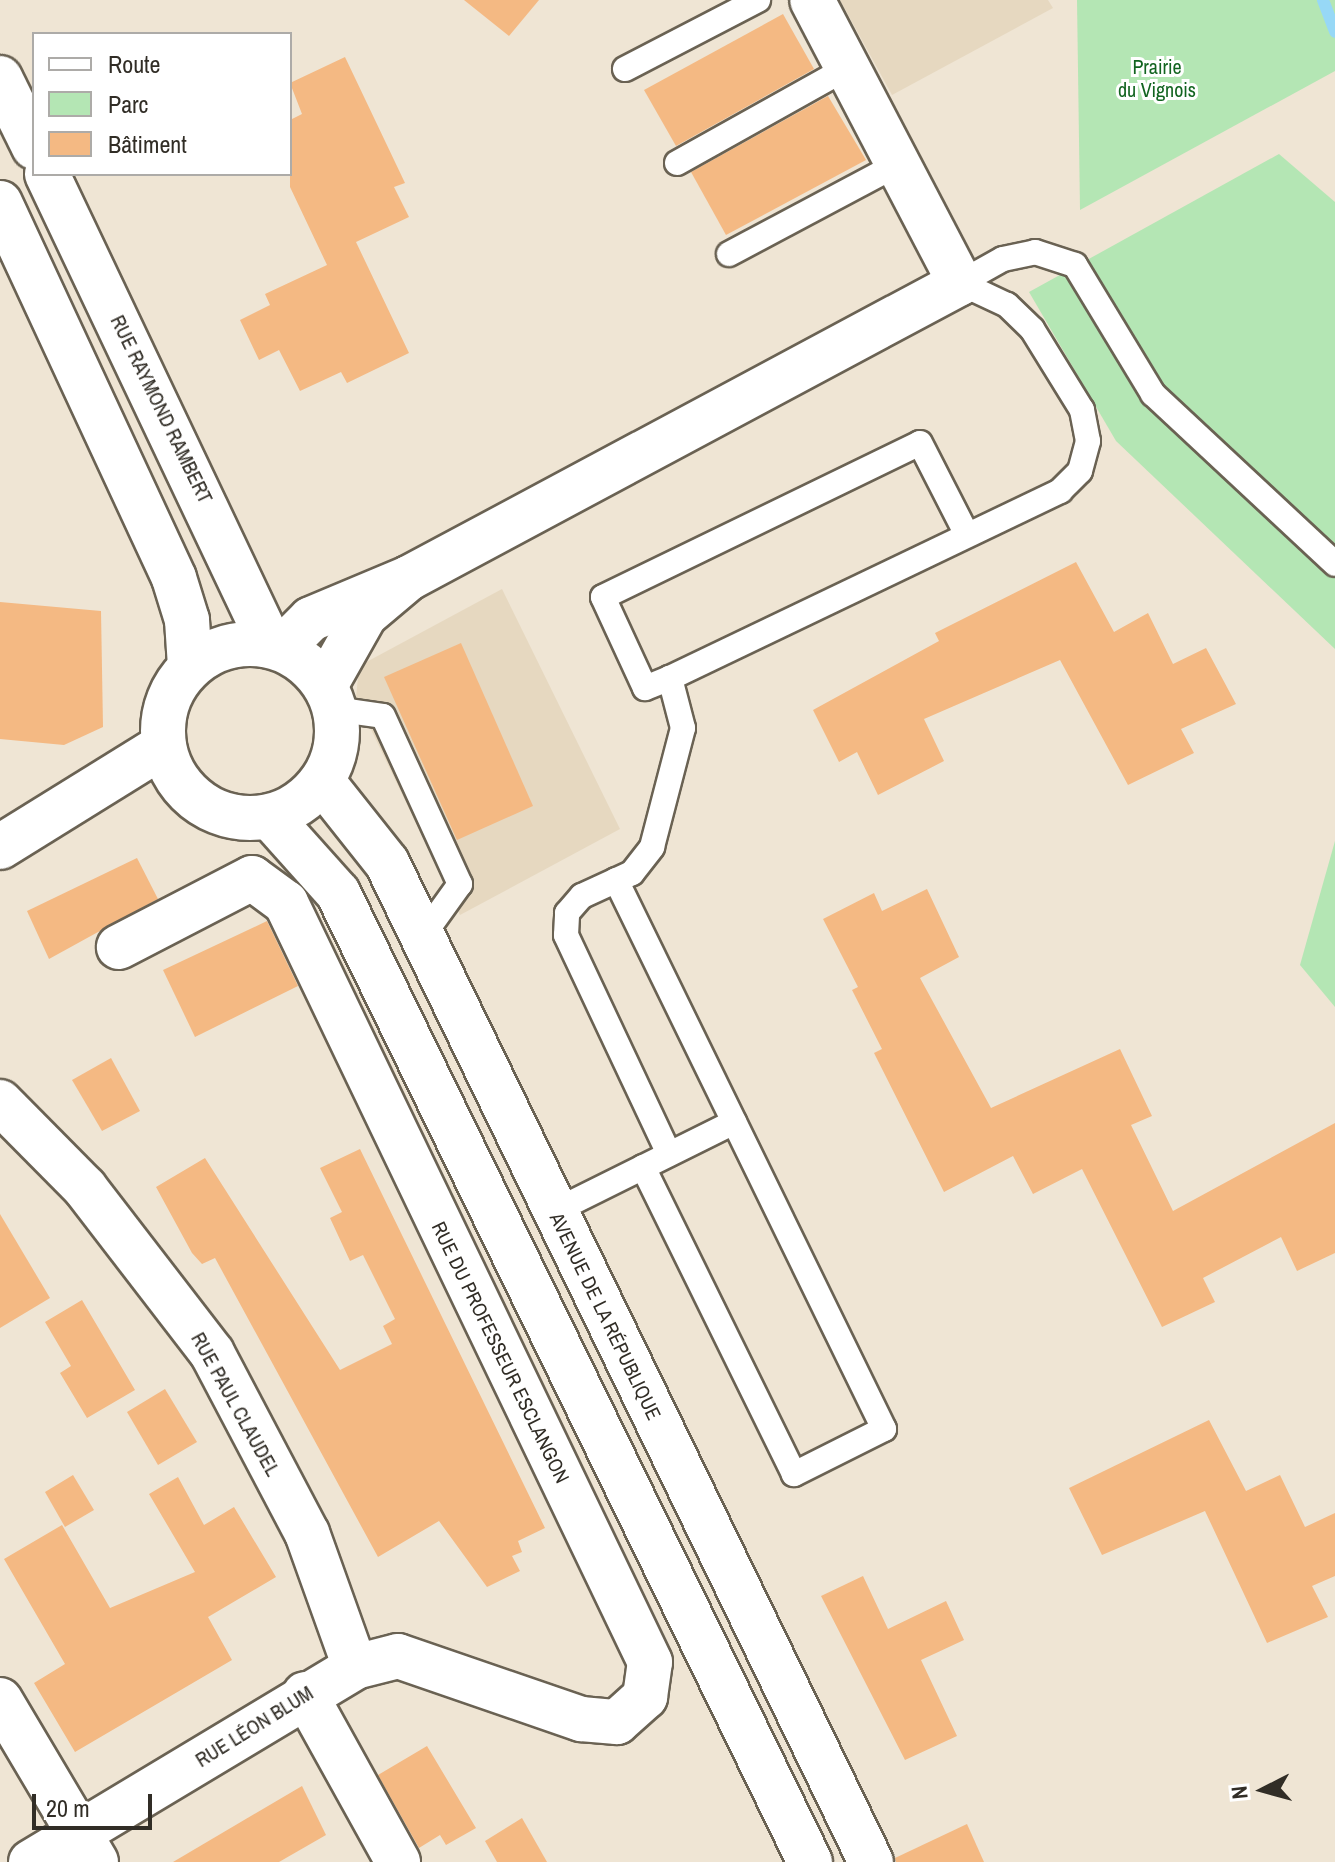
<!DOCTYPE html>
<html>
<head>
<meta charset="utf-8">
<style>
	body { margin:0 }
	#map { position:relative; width:1335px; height:1862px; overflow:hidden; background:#efe5d4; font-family:"Archivo Narrow",sans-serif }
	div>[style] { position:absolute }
	.built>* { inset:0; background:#e6d8c0 }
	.green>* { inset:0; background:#b4e6b4 }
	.stream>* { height:12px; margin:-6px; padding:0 6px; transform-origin:6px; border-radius:6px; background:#97d8f6 }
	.building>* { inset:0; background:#f4b983 }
	.roads { filter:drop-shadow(2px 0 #6a6253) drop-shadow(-2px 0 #6a6253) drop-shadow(0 2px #6a6253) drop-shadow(0 -2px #6a6253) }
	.service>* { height:24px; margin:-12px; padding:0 12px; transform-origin:12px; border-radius:12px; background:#fff }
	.minor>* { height:44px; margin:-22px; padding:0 22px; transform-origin:22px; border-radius:22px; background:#fff }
	.primary>* { height:44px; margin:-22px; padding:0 22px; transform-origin:22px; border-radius:22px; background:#fff }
	.primary>.ring { margin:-22px; padding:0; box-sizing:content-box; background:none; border:44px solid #fff; border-radius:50% }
	span { translate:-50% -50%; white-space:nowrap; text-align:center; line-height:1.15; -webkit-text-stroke:6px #fff; paint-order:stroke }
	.park-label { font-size:20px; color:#126420 }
	.street-label { font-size:20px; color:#312d26 }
	.legend { position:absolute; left:32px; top:32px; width:260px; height:144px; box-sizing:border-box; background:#fff; border:2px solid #adaba8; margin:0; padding:10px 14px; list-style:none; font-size:24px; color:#312d26 }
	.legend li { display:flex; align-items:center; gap:16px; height:40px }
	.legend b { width:40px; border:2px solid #adaba8 }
	.north { position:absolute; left:1223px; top:1750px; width:80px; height:80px; -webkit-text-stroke:6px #fff; paint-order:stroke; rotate:264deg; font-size:22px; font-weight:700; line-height:32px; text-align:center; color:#312d26 }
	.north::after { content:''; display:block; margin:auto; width:28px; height:36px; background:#312d26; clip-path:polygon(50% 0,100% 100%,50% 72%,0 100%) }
	.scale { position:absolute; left:32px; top:1794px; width:120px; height:36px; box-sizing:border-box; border:4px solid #312d26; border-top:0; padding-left:10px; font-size:24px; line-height:28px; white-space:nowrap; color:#312d26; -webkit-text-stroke:6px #fff; paint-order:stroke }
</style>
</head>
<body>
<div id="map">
	<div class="built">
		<i style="clip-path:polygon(840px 0,1048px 0,1053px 8px,892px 95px)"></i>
		<i style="clip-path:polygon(502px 589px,620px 829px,460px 915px,356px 698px,359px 666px)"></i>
	</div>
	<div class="green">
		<i style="clip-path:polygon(1077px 0,1335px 0,1335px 71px,1080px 210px)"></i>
		<i style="clip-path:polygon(1279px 154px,1335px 202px,1335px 649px,1116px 441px,1029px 292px)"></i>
		<i style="clip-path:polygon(1335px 841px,1335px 1007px,1300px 965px)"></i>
	</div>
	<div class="stream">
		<i style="left:1323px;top:0;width:34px;rotate:69deg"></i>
	</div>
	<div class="building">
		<i style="clip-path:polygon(464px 0,539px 0,509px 36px)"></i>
		<i style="clip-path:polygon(783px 14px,814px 69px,676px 146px,644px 90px)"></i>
		<i style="clip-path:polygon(345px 57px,405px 183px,394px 187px,409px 217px,356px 242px,409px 353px,347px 383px,341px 372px,300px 391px,279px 350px,259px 360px,240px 320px,270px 305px,265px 294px,327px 265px,290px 187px,290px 120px,302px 114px,290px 83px)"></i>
		<i style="clip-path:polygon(828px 96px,866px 160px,726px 235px,691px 172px)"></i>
		<i style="clip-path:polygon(1076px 562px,1114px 632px,1148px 613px,1173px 664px,1206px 648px,1236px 704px,1181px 729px,1194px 753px,1128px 785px,1060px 660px,924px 719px,944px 761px,878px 795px,857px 752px,839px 762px,813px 710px,939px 641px,935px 633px)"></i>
		<i style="clip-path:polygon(0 602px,101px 611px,103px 727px,64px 745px,0 739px)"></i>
		<i style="clip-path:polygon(461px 643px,533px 806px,457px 840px,384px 677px)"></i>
		<i style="clip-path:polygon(137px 858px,158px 899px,49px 959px,27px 911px)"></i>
		<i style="clip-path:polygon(927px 889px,959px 957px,920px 978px,991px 1108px,1120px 1049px,1152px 1116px,1131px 1125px,1173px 1211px,1335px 1123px,1335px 1253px,1297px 1271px,1281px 1237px,1203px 1278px,1215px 1302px,1162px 1327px,1082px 1169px,1033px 1194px,1013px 1156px,944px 1192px,874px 1053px,882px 1049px,852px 990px,858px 987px,823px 919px,874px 893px,882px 911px)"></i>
		<i style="clip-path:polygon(267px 921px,298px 986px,195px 1037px,163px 970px)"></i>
		<i style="clip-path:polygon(111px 1058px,140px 1111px,102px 1131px,72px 1080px)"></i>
		<i style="clip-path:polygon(360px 1149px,545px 1528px,518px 1541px,522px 1552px,512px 1556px,520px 1571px,487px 1587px,439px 1521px,378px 1557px,215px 1258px,202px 1264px,192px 1253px,156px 1187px,205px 1158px,340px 1370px,392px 1344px,383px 1326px,395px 1319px,363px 1255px,350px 1261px,330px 1218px,342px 1212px,320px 1168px)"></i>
		<i style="clip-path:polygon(0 1214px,50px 1298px,0 1328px)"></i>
		<i style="clip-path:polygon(82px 1300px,135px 1390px,87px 1418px,60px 1373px,71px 1366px,45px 1322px)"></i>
		<i style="clip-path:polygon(165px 1389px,197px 1442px,158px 1465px,127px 1412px)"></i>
		<i style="clip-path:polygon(1209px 1420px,1246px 1491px,1280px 1475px,1305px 1527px,1335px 1513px,1335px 1576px,1312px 1586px,1328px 1617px,1267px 1643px,1205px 1511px,1102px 1555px,1069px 1488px)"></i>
		<i style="clip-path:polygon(73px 1475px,94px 1510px,65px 1527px,45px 1492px)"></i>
		<i style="clip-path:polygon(178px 1477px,204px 1525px,234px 1507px,276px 1577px,208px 1617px,232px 1660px,75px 1752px,34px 1683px,65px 1664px,4px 1559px,62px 1525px,110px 1608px,195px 1572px,149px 1494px)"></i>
		<i style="clip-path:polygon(863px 1576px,888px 1629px,946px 1601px,964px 1640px,921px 1660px,957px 1736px,905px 1760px,821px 1596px)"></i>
		<i style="clip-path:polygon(427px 1746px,476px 1828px,446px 1845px,440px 1835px,419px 1848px,378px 1775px)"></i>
		<i style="clip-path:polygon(302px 1786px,326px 1835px,279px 1862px,173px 1862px)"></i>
		<i style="clip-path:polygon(522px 1818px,547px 1862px,497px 1862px,485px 1841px)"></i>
		<i style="clip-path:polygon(967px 1824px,984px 1862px,896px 1862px,895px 1858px)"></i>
	</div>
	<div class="roads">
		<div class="service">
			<i style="left:625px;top:69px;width:150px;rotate:-27.4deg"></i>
			<i style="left:677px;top:163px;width:195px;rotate:-29.2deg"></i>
			<i style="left:729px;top:254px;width:191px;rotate:-28deg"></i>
			<i style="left:960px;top:283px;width:49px;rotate:-29.2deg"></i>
			<i style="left:1003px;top:259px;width:33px;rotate:-12deg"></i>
			<i style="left:1035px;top:252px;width:42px;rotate:18deg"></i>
			<i style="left:1075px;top:265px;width:151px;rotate:58.8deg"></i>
			<i style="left:1153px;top:394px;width:249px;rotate:43deg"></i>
			<i style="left:670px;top:678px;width:27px;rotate:158deg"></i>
			<i style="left:645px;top:688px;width:100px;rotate:-114.8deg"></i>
			<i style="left:603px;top:597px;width:352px;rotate:-25.9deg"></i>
			<i style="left:920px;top:443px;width:103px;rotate:62.9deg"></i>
			<i style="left:334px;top:709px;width:49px;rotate:8.1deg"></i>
			<i style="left:383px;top:716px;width:185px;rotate:65.4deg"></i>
			<i style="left:460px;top:884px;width:65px;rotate:125.6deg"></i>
			<i style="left:616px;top:880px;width:611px;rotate:63.98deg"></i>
			<i style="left:884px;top:1429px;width:101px;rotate:153.4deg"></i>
			<i style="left:794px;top:1474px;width:342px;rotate:-116.2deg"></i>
			<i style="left:669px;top:1154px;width:242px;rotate:-115.2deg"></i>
			<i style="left:566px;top:935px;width:22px;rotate:-87deg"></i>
			<i style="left:567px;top:913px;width:23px;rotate:-49deg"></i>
			<i style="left:582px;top:896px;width:55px;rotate:-24.7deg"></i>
			<i style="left:632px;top:873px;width:33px;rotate:-52deg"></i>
			<i style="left:652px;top:847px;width:123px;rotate:-75.4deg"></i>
			<i style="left:683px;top:728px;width:52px;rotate:-104.6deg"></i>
			<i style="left:670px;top:678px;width:433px;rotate:-25.6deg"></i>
			<i style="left:1060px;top:491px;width:28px;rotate:-45deg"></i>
			<i style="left:1080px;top:471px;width:31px;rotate:-75deg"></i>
			<i style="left:1088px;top:441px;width:32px;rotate:-101deg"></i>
			<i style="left:1082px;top:410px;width:95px;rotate:-121.7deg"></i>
			<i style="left:1032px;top:329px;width:35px;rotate:-136deg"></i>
			<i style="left:1007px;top:305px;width:52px;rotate:-154.9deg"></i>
			<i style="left:555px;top:1211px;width:200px;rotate:-26.4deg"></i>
		</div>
		<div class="minor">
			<i style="left:409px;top:578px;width:625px;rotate:-28.16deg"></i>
			<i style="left:960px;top:283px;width:319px;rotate:-117.6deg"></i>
			<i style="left:281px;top:649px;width:42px;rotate:-45deg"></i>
			<i style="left:311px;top:619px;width:106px;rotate:-22.7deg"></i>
			<i style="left:409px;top:578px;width:57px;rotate:139.9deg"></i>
			<i style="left:365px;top:615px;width:81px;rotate:119.4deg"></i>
			<i style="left:0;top:847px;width:192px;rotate:-31.8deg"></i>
			<i style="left:0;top:1102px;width:121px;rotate:45.3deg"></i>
			<i style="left:85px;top:1188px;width:208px;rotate:52.4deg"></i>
			<i style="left:212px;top:1353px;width:204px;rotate:62.2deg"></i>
			<i style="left:307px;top:1533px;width:142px;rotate:70.3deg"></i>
			<i style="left:305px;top:1694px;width:192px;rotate:61deg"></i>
			<i style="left:0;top:1700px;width:188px;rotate:59.3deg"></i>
			<i style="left:31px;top:1862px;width:378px;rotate:-31deg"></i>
			<i style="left:355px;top:1667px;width:44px;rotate:-14.3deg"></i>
			<i style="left:398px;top:1656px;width:194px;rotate:19deg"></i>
			<i style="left:581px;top:1719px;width:36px;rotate:5deg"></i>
			<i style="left:617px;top:1722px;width:38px;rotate:-42deg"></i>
			<i style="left:645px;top:1697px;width:35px;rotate:-82deg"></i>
			<i style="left:650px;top:1662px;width:842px;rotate:-115.62deg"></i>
			<i style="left:286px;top:903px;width:42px;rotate:-143.7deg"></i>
			<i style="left:252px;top:878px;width:150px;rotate:152.6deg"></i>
		</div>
		<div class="primary">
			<i style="left:0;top:78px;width:77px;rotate:63.8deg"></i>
			<i style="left:47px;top:174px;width:522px;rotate:64.61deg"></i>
			<i style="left:0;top:203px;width:413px;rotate:65.1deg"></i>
			<i style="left:174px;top:578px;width:44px;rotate:72.8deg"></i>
			<i style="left:187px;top:620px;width:47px;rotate:86.3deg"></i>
			<i class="ring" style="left:163px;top:644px;width:130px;height:130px"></i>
			<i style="left:322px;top:781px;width:105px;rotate:51.6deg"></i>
			<i style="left:387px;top:863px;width:1110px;rotate:64.15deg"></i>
			<i style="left:270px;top:817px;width:102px;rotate:48.2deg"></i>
			<i style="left:338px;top:893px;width:1078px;rotate:64.03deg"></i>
		</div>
	</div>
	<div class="park-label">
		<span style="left:1157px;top:78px">Prairie<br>du Vignois</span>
	</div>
	<div class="street-label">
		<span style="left:162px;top:409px;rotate:64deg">RUE RAYMOND RAMBERT</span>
		<span style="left:606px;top:1316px;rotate:64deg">AVENUE DE LA RÉPUBLIQUE</span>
		<span style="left:501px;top:1352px;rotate:64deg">RUE DU PROFESSEUR ESCLANGON</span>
		<span style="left:236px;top:1404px;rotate:61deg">RUE PAUL CLAUDEL</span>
		<span style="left:254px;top:1726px;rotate:-32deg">RUE LÉON BLUM</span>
	</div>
	<ul class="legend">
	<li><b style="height:10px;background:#fff"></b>Route</li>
	<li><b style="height:22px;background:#b4e6b4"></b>Parc</li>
	<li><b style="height:22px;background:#f4b983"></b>Bâtiment</li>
	</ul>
	<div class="north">N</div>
	<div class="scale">20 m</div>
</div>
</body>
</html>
